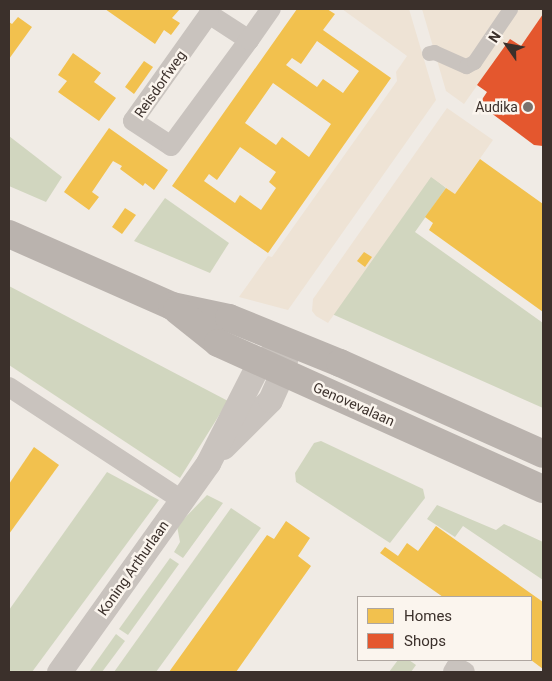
<!DOCTYPE html>
<html>
<head>
<meta charset="utf-8">
<style>
	body { margin:0 }
	#map { position:relative; width:552px; height:681px; overflow:hidden; background:#f0ebe5; font-family:Roboto,sans-serif }
	div>[style] { position:absolute }
	.green>* { inset:0; background:#d1d6bf }
	.plaza>* { inset:0; background:#eee3d5 }
	.homes>* { inset:0; background:#f2c14e }
	.shops>* { inset:0; background:#e4572e }
	.pedestrian>* { height:15px; margin:-7.5px; padding:0 7.5px; transform-origin:7.5px; border-radius:7.5px; background:#c9c3be }
	.minor>* { height:20px; margin:-10px; padding:0 10px; transform-origin:10px; border-radius:10px; background:#c9c3be }
	.tertiary>* { height:25px; margin:-12.5px; padding:0 12.5px; transform-origin:12.5px; border-radius:12.5px; background:#c9c3be }
	.secondary>* { height:28px; margin:-14px; padding:0 14px; transform-origin:14px; border-radius:14px; background:#bab3ae }
	.dots>* { width:14px; height:14px; translate:-50% -50%; box-sizing:border-box; border:2px solid #fbf5ee; border-radius:50% }
	span { translate:-50% -50%; white-space:nowrap; text-align:center; line-height:1.15; -webkit-text-stroke:5px #fbf5ee; paint-order:stroke }
	.street-label { font-size:14px; color:#3b302b }
	.poi-label { font-size:14px; color:#3b302b }
	.right { translate:-100% -50%; text-align:right }
	.frame { position:absolute; inset:0; border:10px solid #3b302b; pointer-events:none }
	.legend { position:absolute; left:357px; top:596px; width:175px; height:65px; box-sizing:border-box; background:#fbf5ee; border:1px solid #aea6a0; margin:0; padding:6px 9px; list-style:none; font-size:15px; color:#3b302b }
	.legend li { display:flex; align-items:center; gap:10px; height:25px }
	.legend b { width:25px; border:1px solid #aea6a0 }
	.north { position:absolute; left:482px; top:20px; width:50px; height:50px; -webkit-text-stroke:4px #fbf5ee; paint-order:stroke; rotate:303deg; font-size:14px; font-weight:700; line-height:20px; text-align:center; color:#3b302b }
	.north::after { content:''; display:block; margin:auto; width:18px; height:22px; background:#3b302b; clip-path:polygon(50% 0,100% 100%,50% 72%,0 100%) }
</style>
</head>
<body>
<div id="map">
	<div class="green">
		<i style="clip-path:polygon(9px 136px,62px 177px,46px 202px,9px 186px)"></i>
		<i style="clip-path:polygon(431px 176px,446px 188px,415px 232px,543px 323px,543px 408px,332px 314px)"></i>
		<i style="clip-path:polygon(165px 198px,229px 243px,210px 273px,134px 241px)"></i>
		<i style="clip-path:polygon(9px 286px,228px 401px,180px 478px,9px 365px)"></i>
		<i style="clip-path:polygon(321px 441px,423px 489px,425px 498px,390px 543px,296px 482px,295px 473px,314px 443px)"></i>
		<i style="clip-path:polygon(107px 472px,159px 500px,32px 672px,9px 672px,9px 610px)"></i>
		<i style="clip-path:polygon(207px 495px,223px 503px,183px 558px,174px 552px,180px 542px,177px 526px)"></i>
		<i style="clip-path:polygon(437px 505px,496px 530px,504px 524px,543px 542px,543px 580px,463px 526px,455px 537px,427px 519px)"></i>
		<i style="clip-path:polygon(231px 508px,261px 528px,156px 672px,114px 672px)"></i>
		<i style="clip-path:polygon(170px 558px,179px 564px,128px 635px,119px 629px)"></i>
		<i style="clip-path:polygon(116px 634px,125px 641px,102px 672px,89px 672px)"></i>
		<i style="clip-path:polygon(398px 660px,409px 660px,416px 665px,411px 672px,389px 672px)"></i>
	</div>
	<div class="plaza">
		<i style="clip-path:polygon(342px 9px,409px 9px,436px 100px,288px 310px,239px 297px,268px 256px,272px 257px,397px 81px,396px 72px,407px 56px)"></i>
		<i style="clip-path:polygon(422px 9px,543px 9px,543px 14px,521px 46px,510px 39px,464px 104px,446px 91px)"></i>
		<i style="clip-path:polygon(447px 108px,493px 140px,455px 194px,431px 177px,328px 323px,316px 316px,312px 311px,313px 299px)"></i>
	</div>
	<div class="homes">
		<i style="clip-path:polygon(105px 9px,180px 9px,172px 18px,180px 23px,171px 35px,164px 30px,155px 44px)"></i>
		<i style="clip-path:polygon(evenodd,297px 9px,327px 9px,335px 14px,323px 30px,391px 78px,268px 253px,172px 186px,297px 9px,317px 41px,359px 71px,343px 93px,323px 79px,317px 87px,286px 65px,292px 58px,301px 64px,317px 41px,297px 9px,273px 83px,331px 124px,309px 157px,282px 137px,276px 145px,245px 123px,273px 83px,297px 9px,240px 147px,276px 172px,269px 182px,276px 188px,261px 210px,240px 195px,235px 203px,204px 181px,209px 174px,217px 180px,240px 147px)"></i>
		<i style="clip-path:polygon(18px 17px,32px 27px,9px 59px,9px 22px,12px 24px)"></i>
		<i style="clip-path:polygon(73px 53px,101px 73px,94px 82px,116px 98px,99px 121px,58px 92px,67px 81px,58px 75px)"></i>
		<i style="clip-path:polygon(144px 61px,153px 67px,134px 94px,125px 87px)"></i>
		<i style="clip-path:polygon(109px 128px,168px 170px,154px 190px,145px 183px,143px 186px,120px 169px,122px 166px,113px 161px,92px 192px,99px 197px,89px 210px,64px 192px)"></i>
		<i style="clip-path:polygon(480px 159px,543px 204px,543px 312px,429px 230px,433px 223px,425px 217px,446px 188px,455px 194px)"></i>
		<i style="clip-path:polygon(125px 208px,136px 215px,122px 234px,112px 227px)"></i>
		<i style="clip-path:polygon(364px 252px,372px 257px,365px 267px,357px 261px)"></i>
		<i style="clip-path:polygon(34px 447px,59px 465px,9px 534px,9px 484px)"></i>
		<i style="clip-path:polygon(286px 521px,310px 538px,298px 556px,311px 566px,236px 672px,169px 672px,267px 535px,274px 539px)"></i>
		<i style="clip-path:polygon(436px 526px,543px 602px,543px 669px,531px 660px,531px 597px,443px 597px,380px 553px,385px 547px,398px 556px,407px 543px,418px 551px)"></i>
	</div>
	<div class="shops">
		<i style="clip-path:polygon(543px 14px,543px 146px,534px 145px,479px 104px,487px 92px,477px 85px,510px 39px,521px 46px)"></i>
	</div>
	<div class="pedestrian">
		<i style="left:429px;top:53px;width:5px;rotate:-11deg"></i>
		<i style="left:434px;top:52px;width:35px;rotate:24deg"></i>
		<i style="left:466px;top:66px;width:9px;rotate:-27deg"></i>
		<i style="left:474px;top:62px;width:64px;rotate:-55.8deg"></i>
	</div>
	<div class="minor">
		<i style="left:249px;top:40px;width:48px;rotate:-147deg"></i>
		<i style="left:209px;top:14px;width:131px;rotate:125.4deg"></i>
		<i style="left:133px;top:121px;width:45px;rotate:33.3deg"></i>
		<i style="left:171px;top:146px;width:132px;rotate:-53.7deg"></i>
		<i style="left:249px;top:40px;width:38px;rotate:-55deg"></i>
		<i style="left:9px;top:387px;width:207px;rotate:33.2deg"></i>
		<i style="left:453px;top:672px;width:6px;rotate:-59deg"></i>
		<i style="left:456px;top:667px;width:10px;rotate:29deg"></i>
	</div>
	<div class="tertiary">
		<i style="left:223px;top:447px;width:66px;rotate:-45deg"></i>
		<i style="left:270px;top:400px;width:30px;rotate:-66deg"></i>
		<i style="left:282px;top:373px;width:22px;rotate:-77deg"></i>
		<i style="left:59px;top:672px;width:257px;rotate:-54.5deg"></i>
		<i style="left:208px;top:463px;width:112px;rotate:-63deg"></i>
		<i style="left:259px;top:363px;width:37px;rotate:-35deg"></i>
	</div>
	<div class="secondary">
		<i style="left:9px;top:234px;width:178px;rotate:23.8deg"></i>
		<i style="left:172px;top:306px;width:58px;rotate:11.9deg"></i>
		<i style="left:229px;top:318px;width:120px;rotate:22.1deg"></i>
		<i style="left:340px;top:363px;width:222px;rotate:24.1deg"></i>
		<i style="left:177px;top:310px;width:53px;rotate:38.8deg"></i>
		<i style="left:218px;top:343px;width:356px;rotate:24.2deg"></i>
	</div>
	<div class="dots">
		<i style="left:528px;top:107px;background:#7a716c"></i>
	</div>
	<div class="street-label">
		<span style="left:160px;top:84px;rotate:-55deg">Reisdorfweg</span>
		<span style="left:354px;top:404px;rotate:24deg">Genovevalaan</span>
		<span style="left:133px;top:568px;rotate:-55deg">Koning Arthurlaan</span>
	</div>
	<div class="poi-label">
		<span class="right" style="left:518px;top:107px">Audika</span>
	</div>
	<div class="frame"></div>
	<ul class="legend">
	<li><b style="height:14px;background:#f2c14e"></b>Homes</li>
	<li><b style="height:14px;background:#e4572e"></b>Shops</li>
	</ul>
	<div class="north">N</div>
</div>
</body>
</html>
